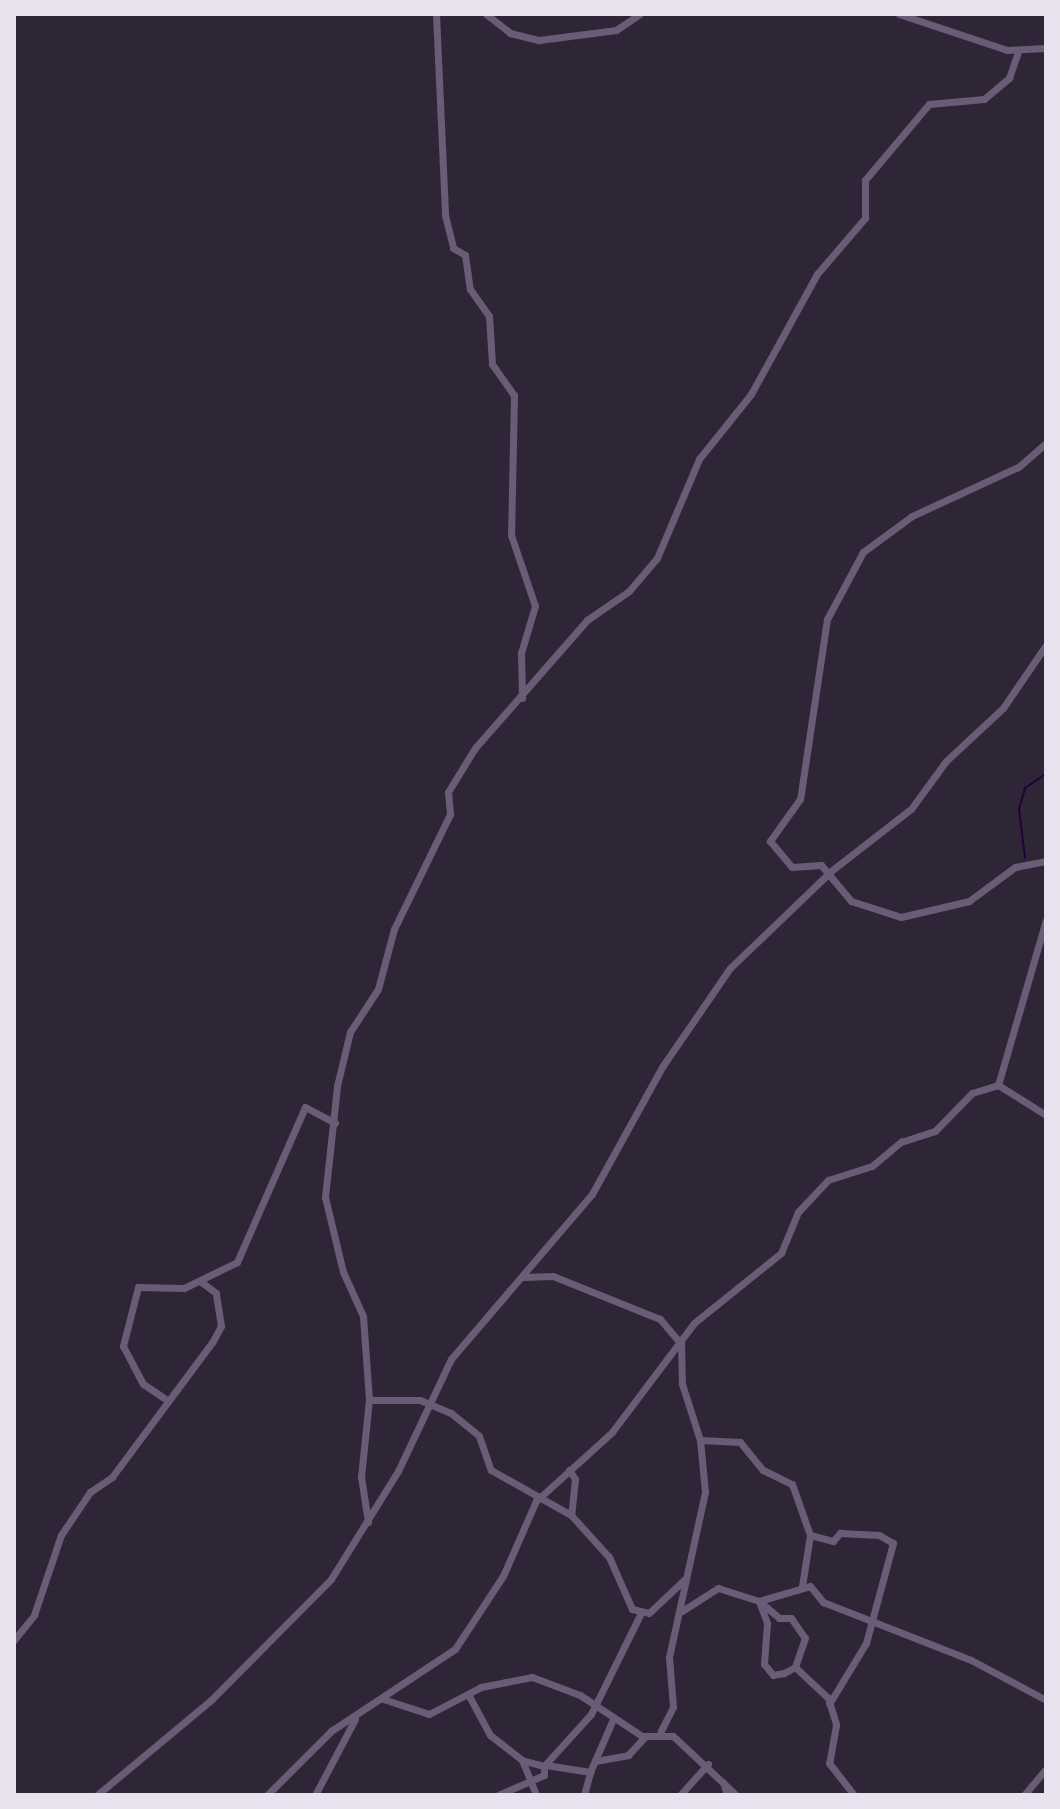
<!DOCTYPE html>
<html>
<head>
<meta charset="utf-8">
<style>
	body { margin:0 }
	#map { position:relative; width:1060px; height:1809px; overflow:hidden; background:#2e2636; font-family:"Roboto Serif",serif }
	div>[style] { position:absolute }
	.stream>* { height:2px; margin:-1px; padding:0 1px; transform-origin:1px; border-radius:1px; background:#230038 }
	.street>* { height:7px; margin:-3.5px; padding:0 3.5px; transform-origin:3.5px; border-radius:3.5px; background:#6a5b77 }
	span { translate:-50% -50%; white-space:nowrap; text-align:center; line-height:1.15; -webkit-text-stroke:8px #251c2c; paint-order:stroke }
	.frame { position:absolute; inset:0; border:16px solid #e7e2ed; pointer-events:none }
</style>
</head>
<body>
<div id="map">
	<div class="stream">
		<i style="left:1025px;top:858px;width:49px;rotate:-97deg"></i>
		<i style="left:1019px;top:809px;width:22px;rotate:-74deg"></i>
		<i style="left:1025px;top:788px;width:25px;rotate:-34deg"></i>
	</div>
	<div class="street">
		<i style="left:436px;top:14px;width:201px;rotate:87.4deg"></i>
		<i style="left:445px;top:215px;width:34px;rotate:76deg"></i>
		<i style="left:453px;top:248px;width:14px;rotate:30deg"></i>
		<i style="left:465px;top:255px;width:34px;rotate:82deg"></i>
		<i style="left:470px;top:289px;width:33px;rotate:55deg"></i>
		<i style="left:489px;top:316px;width:48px;rotate:86.4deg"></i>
		<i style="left:492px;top:364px;width:38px;rotate:55deg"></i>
		<i style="left:514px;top:395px;width:140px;rotate:91.2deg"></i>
		<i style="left:511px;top:535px;width:75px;rotate:71.3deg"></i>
		<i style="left:535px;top:606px;width:49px;rotate:106.6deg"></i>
		<i style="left:521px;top:653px;width:45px;rotate:88.7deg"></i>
		<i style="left:486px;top:14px;width:31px;rotate:38deg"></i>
		<i style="left:510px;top:33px;width:30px;rotate:14deg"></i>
		<i style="left:539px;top:40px;width:78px;rotate:-7.4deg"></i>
		<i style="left:616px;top:30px;width:29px;rotate:-34deg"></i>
		<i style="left:899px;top:14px;width:114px;rotate:18.4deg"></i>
		<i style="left:1007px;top:50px;width:39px;rotate:-3deg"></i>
		<i style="left:1046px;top:443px;width:37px;rotate:139deg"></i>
		<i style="left:1018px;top:467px;width:117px;rotate:155.2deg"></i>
		<i style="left:912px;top:516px;width:61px;rotate:143.7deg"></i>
		<i style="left:863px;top:552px;width:76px;rotate:118.2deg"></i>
		<i style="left:827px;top:619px;width:182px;rotate:98.5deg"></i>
		<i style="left:800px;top:799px;width:52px;rotate:125.5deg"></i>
		<i style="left:770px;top:841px;width:34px;rotate:50deg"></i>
		<i style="left:792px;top:867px;width:29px;rotate:-4deg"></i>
		<i style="left:821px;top:865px;width:47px;rotate:50.2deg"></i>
		<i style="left:851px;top:901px;width:52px;rotate:17.7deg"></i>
		<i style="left:901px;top:917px;width:70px;rotate:-13.2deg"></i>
		<i style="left:969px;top:901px;width:57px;rotate:-36.5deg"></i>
		<i style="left:1015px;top:867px;width:32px;rotate:-11deg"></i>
		<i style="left:998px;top:1085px;width:172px;rotate:-73.8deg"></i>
		<i style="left:524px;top:1277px;width:29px;rotate:-2deg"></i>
		<i style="left:553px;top:1276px;width:115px;rotate:21.9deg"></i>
		<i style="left:660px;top:1319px;width:33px;rotate:50deg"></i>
		<i style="left:681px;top:1344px;width:40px;rotate:88.6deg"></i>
		<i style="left:682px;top:1384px;width:59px;rotate:72.2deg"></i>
		<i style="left:700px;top:1440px;width:52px;rotate:84.5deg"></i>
		<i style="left:705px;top:1492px;width:169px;rotate:102.3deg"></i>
		<i style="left:669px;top:1657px;width:50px;rotate:85.4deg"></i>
		<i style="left:673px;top:1707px;width:27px;rotate:117deg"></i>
		<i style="left:164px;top:1398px;width:25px;rotate:-146deg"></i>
		<i style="left:143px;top:1384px;width:43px;rotate:-117.8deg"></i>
		<i style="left:123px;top:1346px;width:61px;rotate:-75.7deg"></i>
		<i style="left:138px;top:1287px;width:46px;rotate:1.2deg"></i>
		<i style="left:184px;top:1288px;width:59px;rotate:-26.1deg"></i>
		<i style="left:237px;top:1262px;width:169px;rotate:-66.3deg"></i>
		<i style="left:305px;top:1107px;width:34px;rotate:28deg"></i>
		<i style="left:369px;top:1400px;width:51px"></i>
		<i style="left:420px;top:1400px;width:34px;rotate:23deg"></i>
		<i style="left:451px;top:1413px;width:36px;rotate:39deg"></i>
		<i style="left:479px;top:1436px;width:36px;rotate:71deg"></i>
		<i style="left:491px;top:1470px;width:92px;rotate:29.4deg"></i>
		<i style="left:700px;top:1440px;width:40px;rotate:2.9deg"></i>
		<i style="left:740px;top:1442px;width:36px;rotate:51deg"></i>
		<i style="left:763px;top:1470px;width:32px;rotate:26deg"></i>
		<i style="left:792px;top:1484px;width:54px;rotate:70.6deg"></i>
		<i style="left:810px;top:1535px;width:52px;rotate:98.9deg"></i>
		<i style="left:569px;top:1470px;width:11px;rotate:56deg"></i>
		<i style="left:575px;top:1479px;width:36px;rotate:96deg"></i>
		<i style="left:571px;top:1515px;width:57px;rotate:47.9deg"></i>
		<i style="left:609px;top:1557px;width:57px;rotate:66.1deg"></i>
		<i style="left:632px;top:1609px;width:17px;rotate:13deg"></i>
		<i style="left:649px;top:1613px;width:50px;rotate:-43.4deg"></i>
		<i style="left:368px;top:1522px;width:46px;rotate:-98.8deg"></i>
		<i style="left:361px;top:1477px;width:77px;rotate:-84.1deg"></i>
		<i style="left:369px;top:1400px;width:84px;rotate:-94.1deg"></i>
		<i style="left:363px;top:1316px;width:48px;rotate:-114.4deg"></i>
		<i style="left:343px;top:1272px;width:77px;rotate:-103.5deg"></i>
		<i style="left:325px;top:1197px;width:112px;rotate:-83.8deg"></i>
		<i style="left:337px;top:1086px;width:56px;rotate:-76.5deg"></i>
		<i style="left:350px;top:1032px;width:51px;rotate:-56.9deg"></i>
		<i style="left:378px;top:989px;width:62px;rotate:-75.1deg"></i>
		<i style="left:394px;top:929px;width:128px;rotate:-64deg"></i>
		<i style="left:450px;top:814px;width:22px;rotate:-95deg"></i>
		<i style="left:448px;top:792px;width:52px;rotate:-58.5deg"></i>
		<i style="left:475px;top:748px;width:170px;rotate:-48.8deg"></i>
		<i style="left:587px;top:620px;width:51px;rotate:-34.6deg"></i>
		<i style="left:629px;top:591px;width:43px;rotate:-49.7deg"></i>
		<i style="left:657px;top:558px;width:108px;rotate:-67deg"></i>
		<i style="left:699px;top:459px;width:83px;rotate:-51.3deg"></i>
		<i style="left:751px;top:394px;width:137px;rotate:-61.2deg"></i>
		<i style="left:817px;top:274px;width:74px;rotate:-49.4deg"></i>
		<i style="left:865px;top:218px;width:38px;rotate:-90deg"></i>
		<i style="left:865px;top:180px;width:99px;rotate:-49.9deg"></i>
		<i style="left:929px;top:104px;width:55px;rotate:-5.2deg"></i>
		<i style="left:984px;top:99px;width:33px;rotate:-40deg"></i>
		<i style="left:1009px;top:78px;width:28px;rotate:-71deg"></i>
		<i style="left:810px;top:1535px;width:24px;rotate:15deg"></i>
		<i style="left:833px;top:1541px;width:11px;rotate:-49deg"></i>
		<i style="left:840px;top:1533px;width:39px;rotate:3deg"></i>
		<i style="left:879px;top:1535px;width:16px;rotate:30deg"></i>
		<i style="left:893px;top:1543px;width:104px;rotate:105.1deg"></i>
		<i style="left:866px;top:1643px;width:71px;rotate:121.2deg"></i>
		<i style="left:759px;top:1601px;width:53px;rotate:-16.4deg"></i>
		<i style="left:810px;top:1586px;width:21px;rotate:51deg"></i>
		<i style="left:823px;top:1602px;width:159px;rotate:21.4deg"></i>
		<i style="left:971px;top:1660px;width:85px;rotate:28.1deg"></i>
		<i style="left:682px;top:1611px;width:43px;rotate:-32.6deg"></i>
		<i style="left:718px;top:1588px;width:43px;rotate:17.6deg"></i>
		<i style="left:759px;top:1601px;width:26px;rotate:40deg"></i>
		<i style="left:779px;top:1618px;width:12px"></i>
		<i style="left:791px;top:1618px;width:24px;rotate:55deg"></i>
		<i style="left:805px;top:1638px;width:31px;rotate:109deg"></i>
		<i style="left:795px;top:1667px;width:13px;rotate:151deg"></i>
		<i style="left:784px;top:1673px;width:11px;rotate:170deg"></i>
		<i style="left:773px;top:1675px;width:14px;rotate:-129deg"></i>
		<i style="left:764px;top:1664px;width:41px;rotate:-85.8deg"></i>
		<i style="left:767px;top:1623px;width:23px;rotate:-110deg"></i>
		<i style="left:14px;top:1640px;width:32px;rotate:-51deg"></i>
		<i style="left:34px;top:1615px;width:84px;rotate:-71.4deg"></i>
		<i style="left:61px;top:1535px;width:52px;rotate:-56deg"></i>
		<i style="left:90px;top:1492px;width:27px;rotate:-34deg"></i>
		<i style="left:112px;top:1477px;width:169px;rotate:-53.4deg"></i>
		<i style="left:213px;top:1341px;width:17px;rotate:-62deg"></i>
		<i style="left:221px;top:1326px;width:33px;rotate:-99deg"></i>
		<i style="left:216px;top:1293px;width:20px;rotate:-143deg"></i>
		<i style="left:795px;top:1667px;width:45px;rotate:43.2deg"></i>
		<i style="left:828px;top:1698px;width:28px;rotate:73deg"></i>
		<i style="left:836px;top:1725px;width:39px;rotate:100deg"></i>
		<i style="left:829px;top:1763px;width:41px;rotate:52deg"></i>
		<i style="left:468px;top:1694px;width:47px;rotate:61.8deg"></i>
		<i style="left:490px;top:1735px;width:41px;rotate:38deg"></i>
		<i style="left:522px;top:1760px;width:38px;rotate:68deg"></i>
		<i style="left:383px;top:1699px;width:48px;rotate:18.1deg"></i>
		<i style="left:429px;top:1714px;width:59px;rotate:-27.4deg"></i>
		<i style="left:481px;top:1687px;width:52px;rotate:-11.1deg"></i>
		<i style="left:532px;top:1677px;width:51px;rotate:20.6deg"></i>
		<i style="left:580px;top:1695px;width:74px;rotate:33.5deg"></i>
		<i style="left:642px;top:1736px;width:31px"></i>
		<i style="left:673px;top:1736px;width:86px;rotate:43.1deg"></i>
		<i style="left:595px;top:1761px;width:34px;rotate:-10deg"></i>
		<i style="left:628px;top:1755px;width:25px;rotate:-47deg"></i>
		<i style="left:546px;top:1765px;width:45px;rotate:9deg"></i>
		<i style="left:590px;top:1772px;width:58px;rotate:-66.5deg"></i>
		<i style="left:544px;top:1766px;width:70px;rotate:-47.9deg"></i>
		<i style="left:591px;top:1714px;width:110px;rotate:-63.7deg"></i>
		<i style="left:723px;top:1782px;width:14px;rotate:73deg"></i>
		<i style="left:97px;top:1795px;width:148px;rotate:-39.8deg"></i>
		<i style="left:211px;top:1700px;width:170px;rotate:-45.2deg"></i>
		<i style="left:331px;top:1579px;width:127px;rotate:-58.2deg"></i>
		<i style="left:398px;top:1471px;width:124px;rotate:-64.7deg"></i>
		<i style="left:451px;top:1359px;width:217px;rotate:-49.5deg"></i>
		<i style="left:592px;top:1194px;width:145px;rotate:-61.1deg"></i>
		<i style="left:662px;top:1067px;width:120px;rotate:-55.5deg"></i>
		<i style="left:730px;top:968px;width:140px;rotate:-43.8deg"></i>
		<i style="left:831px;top:871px;width:101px;rotate:-37.8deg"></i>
		<i style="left:911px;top:809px;width:59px;rotate:-53.9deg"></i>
		<i style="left:946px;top:761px;width:78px;rotate:-42.9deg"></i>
		<i style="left:1003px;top:708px;width:76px;rotate:-55.7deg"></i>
		<i style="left:267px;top:1795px;width:91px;rotate:-45deg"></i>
		<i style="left:331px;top:1731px;width:149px;rotate:-33.5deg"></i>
		<i style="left:455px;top:1649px;width:87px;rotate:-56.7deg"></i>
		<i style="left:503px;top:1576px;width:82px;rotate:-66.3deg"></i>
		<i style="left:536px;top:1501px;width:103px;rotate:-42.2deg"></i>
		<i style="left:612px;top:1432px;width:136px;rotate:-53deg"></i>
		<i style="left:694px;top:1323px;width:112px;rotate:-38.8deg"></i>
		<i style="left:781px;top:1253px;width:44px;rotate:-67.5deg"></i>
		<i style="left:798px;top:1212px;width:44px;rotate:-46.8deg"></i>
		<i style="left:828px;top:1180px;width:46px;rotate:-17.7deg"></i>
		<i style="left:872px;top:1166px;width:38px;rotate:-40deg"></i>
		<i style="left:901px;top:1142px;width:36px;rotate:-18deg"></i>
		<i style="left:935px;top:1131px;width:53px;rotate:-45.8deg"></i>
		<i style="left:972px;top:1093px;width:27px;rotate:-17deg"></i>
		<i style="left:998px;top:1085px;width:57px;rotate:32deg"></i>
		<i style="left:315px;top:1795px;width:86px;rotate:-62.2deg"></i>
		<i style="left:498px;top:1795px;width:50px;rotate:-23.5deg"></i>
		<i style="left:544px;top:1775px;width:9px;rotate:-90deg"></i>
		<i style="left:544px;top:1766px;width:23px;rotate:-165deg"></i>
		<i style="left:584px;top:1795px;width:24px;rotate:-75deg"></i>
		<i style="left:680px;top:1795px;width:42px;rotate:-47.9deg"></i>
		<i style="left:1024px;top:1795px;width:34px;rotate:-50deg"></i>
	</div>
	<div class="frame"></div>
</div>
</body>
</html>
